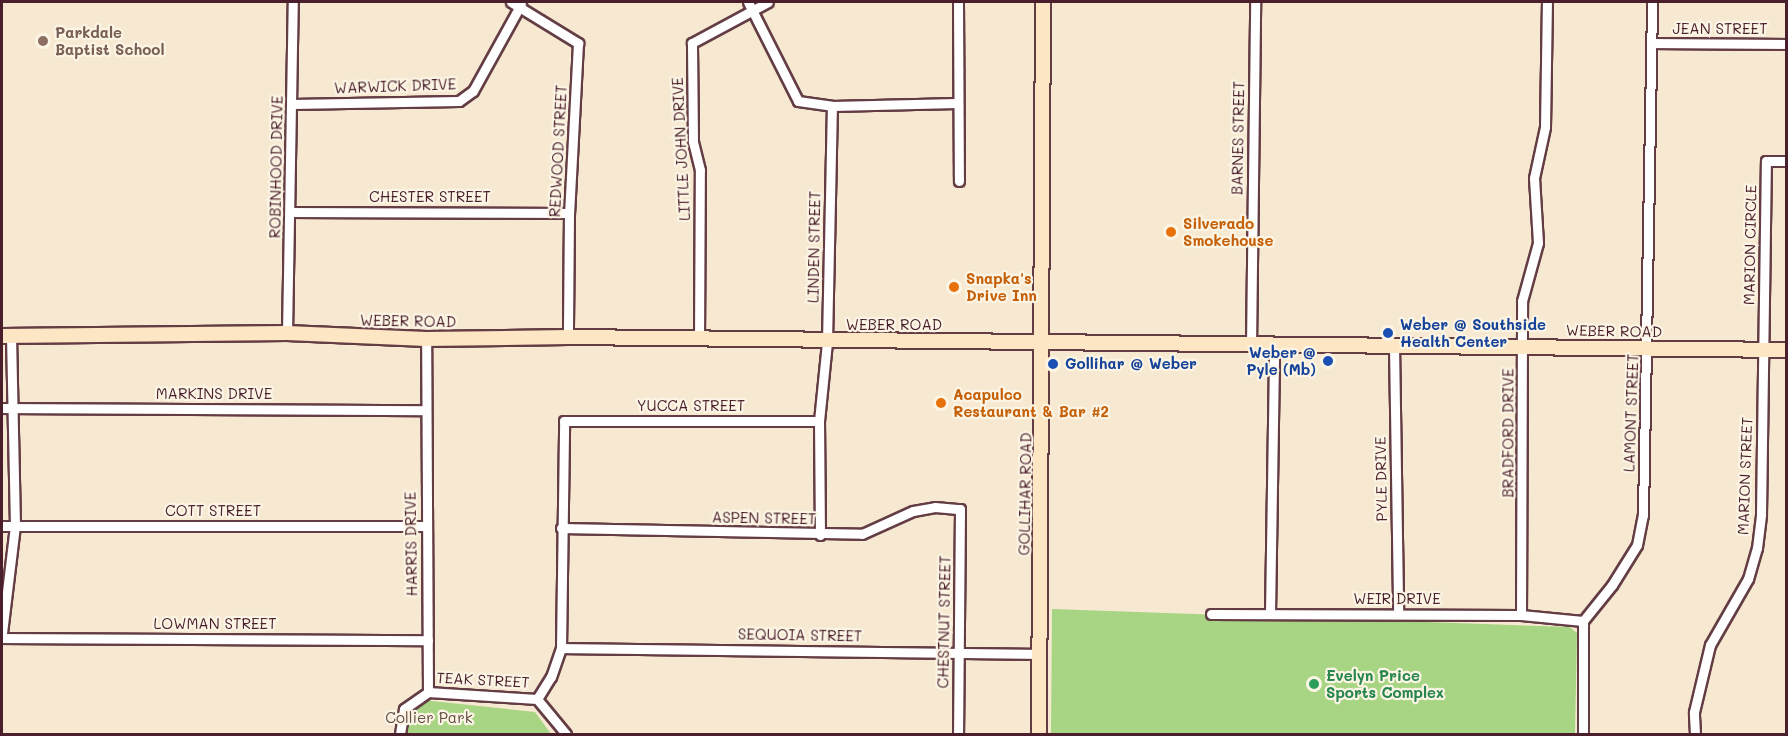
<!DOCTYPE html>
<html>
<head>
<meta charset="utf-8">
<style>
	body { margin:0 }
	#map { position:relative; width:1788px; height:736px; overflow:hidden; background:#f7e9d1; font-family:Mali,sans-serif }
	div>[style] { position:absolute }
	.green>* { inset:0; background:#a7d583 }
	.roads { filter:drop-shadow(2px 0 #643d44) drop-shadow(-2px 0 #643d44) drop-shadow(0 2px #643d44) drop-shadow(0 -2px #643d44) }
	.minor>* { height:9px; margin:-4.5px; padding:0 4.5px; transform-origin:4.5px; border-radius:4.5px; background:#fff }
	.secondary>* { height:14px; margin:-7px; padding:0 7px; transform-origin:7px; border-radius:7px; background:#fce6c4 }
	.dots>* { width:16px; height:16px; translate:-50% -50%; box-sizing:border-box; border:3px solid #fcf5e5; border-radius:50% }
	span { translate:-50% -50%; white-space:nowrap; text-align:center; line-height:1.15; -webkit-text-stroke:4.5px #fcf5e5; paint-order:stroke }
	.street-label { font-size:15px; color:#4a1f2b }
	.education-label { font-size:15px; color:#785e54; font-weight:700 }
	.left { translate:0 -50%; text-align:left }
	.food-label { font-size:15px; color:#c56008; font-weight:700 }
	.transit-label { font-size:15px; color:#164399; font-weight:700 }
	.right { translate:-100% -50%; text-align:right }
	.leisure-label { font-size:15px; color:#27864d; font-weight:700 }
	.park-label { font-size:15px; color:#614c41 }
	.frame { position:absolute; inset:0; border:3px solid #4a1f2b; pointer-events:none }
</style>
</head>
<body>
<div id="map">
	<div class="green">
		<i style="clip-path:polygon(1052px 609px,1570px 627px,1577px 633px,1575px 734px,1051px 734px)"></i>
		<i style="clip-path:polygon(422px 700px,535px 712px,551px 734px,406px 734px,406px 713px)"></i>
	</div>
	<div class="roads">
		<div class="minor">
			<i style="left:511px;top:2px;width:79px;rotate:31.5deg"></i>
			<i style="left:578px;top:43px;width:170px;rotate:93deg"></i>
			<i style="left:569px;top:213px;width:124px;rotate:90.5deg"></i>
			<i style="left:748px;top:2px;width:111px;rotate:63.2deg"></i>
			<i style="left:798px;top:101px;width:34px;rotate:8deg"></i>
			<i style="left:832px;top:106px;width:125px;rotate:-1.4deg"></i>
			<i style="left:958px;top:2px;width:179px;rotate:89.7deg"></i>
			<i style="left:1652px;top:43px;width:134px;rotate:0.4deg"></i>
			<i style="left:292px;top:104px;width:167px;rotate:-1deg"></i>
			<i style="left:459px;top:101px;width:17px;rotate:-36deg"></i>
			<i style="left:473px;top:91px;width:99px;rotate:-61.1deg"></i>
			<i style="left:291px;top:212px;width:278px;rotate:0.2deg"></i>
			<i style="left:287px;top:333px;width:331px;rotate:-89deg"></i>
			<i style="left:699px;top:340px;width:170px;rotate:-89.7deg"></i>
			<i style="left:700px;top:170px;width:30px;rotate:-104deg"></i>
			<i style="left:693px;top:141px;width:98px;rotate:-90.6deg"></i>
			<i style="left:692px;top:43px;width:86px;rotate:-28.3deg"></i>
			<i style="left:1394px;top:345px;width:269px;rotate:89.1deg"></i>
			<i style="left:1251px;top:346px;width:344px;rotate:-89.3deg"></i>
			<i style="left:2px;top:408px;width:424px;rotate:0.3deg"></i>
			<i style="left:2px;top:526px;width:422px"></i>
			<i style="left:561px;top:528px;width:301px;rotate:1.1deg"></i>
			<i style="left:862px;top:534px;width:56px;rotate:-24.3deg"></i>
			<i style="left:913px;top:511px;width:22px;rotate:-10deg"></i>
			<i style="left:935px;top:507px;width:25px;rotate:5deg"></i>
			<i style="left:960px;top:509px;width:225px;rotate:90.5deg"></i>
			<i style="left:820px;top:535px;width:114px;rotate:-90.5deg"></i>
			<i style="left:819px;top:421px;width:79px;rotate:-84.2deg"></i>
			<i style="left:827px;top:342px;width:236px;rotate:-88.8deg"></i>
			<i style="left:1211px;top:614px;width:310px;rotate:0.2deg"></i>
			<i style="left:1521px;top:615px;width:62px;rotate:5.5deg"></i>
			<i style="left:1270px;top:614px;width:267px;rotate:-89.1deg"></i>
			<i style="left:1521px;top:615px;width:314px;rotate:-89.8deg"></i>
			<i style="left:1522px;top:301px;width:60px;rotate:-74.6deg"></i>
			<i style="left:1538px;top:243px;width:65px;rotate:-93.5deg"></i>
			<i style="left:1534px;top:178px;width:52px;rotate:-77.8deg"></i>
			<i style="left:1545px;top:127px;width:125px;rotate:-89.1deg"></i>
			<i style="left:2px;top:633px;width:108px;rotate:-83.1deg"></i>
			<i style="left:15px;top:526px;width:190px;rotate:-91.2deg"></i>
			<i style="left:2px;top:638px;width:426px;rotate:0.3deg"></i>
			<i style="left:561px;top:648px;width:479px;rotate:0.7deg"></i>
			<i style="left:428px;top:692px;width:109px;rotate:3.7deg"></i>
			<i style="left:400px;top:734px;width:25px;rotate:-81deg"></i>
			<i style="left:404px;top:709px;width:29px;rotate:-35deg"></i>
			<i style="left:428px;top:692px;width:353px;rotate:-90.3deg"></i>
			<i style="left:566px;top:734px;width:45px;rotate:-129.6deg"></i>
			<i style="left:537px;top:699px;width:26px;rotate:-58deg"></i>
			<i style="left:551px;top:677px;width:31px;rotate:-71deg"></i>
			<i style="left:561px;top:648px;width:227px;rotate:-89.2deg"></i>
			<i style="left:564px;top:421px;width:255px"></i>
			<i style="left:1583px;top:734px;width:113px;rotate:-90deg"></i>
			<i style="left:1583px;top:621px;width:46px;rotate:-51.1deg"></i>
			<i style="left:1612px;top:585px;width:47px;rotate:-58deg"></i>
			<i style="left:1637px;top:545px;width:31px;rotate:-79deg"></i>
			<i style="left:1643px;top:515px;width:513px;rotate:-88.99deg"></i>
			<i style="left:1695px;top:734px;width:22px;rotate:-93deg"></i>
			<i style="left:1694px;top:712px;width:69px;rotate:-76.6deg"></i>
			<i style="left:1710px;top:645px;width:76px;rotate:-60.1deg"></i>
			<i style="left:1748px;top:579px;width:32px;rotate:-74deg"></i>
			<i style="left:1757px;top:548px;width:34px;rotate:-83deg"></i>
			<i style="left:1761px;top:514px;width:353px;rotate:-89.2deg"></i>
			<i style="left:1766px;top:161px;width:20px"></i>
		</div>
		<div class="secondary">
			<i style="left:2px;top:336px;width:285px;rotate:-0.6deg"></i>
			<i style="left:287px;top:333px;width:139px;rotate:2.5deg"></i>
			<i style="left:426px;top:339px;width:142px;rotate:-0.8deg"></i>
			<i style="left:568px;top:337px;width:1218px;rotate:0.61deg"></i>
			<i style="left:1039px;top:734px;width:732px;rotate:-89.69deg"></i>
		</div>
	</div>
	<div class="dots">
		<i style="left:43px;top:41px;background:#8d6e63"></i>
		<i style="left:1171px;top:232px;background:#e8710a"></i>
		<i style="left:954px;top:287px;background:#e8710a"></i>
		<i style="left:1388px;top:333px;background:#1a4fb4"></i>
		<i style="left:1328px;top:361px;background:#1a4fb4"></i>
		<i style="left:1053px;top:364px;background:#1a4fb4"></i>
		<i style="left:941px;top:403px;background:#e8710a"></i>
		<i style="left:1314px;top:684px;background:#2e9e5b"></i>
	</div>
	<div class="street-label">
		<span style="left:1720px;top:29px">JEAN STREET</span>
		<span style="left:395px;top:86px;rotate:-2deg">WARWICK DRIVE</span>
		<span style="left:1238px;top:138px;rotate:-89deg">BARNES STREET</span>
		<span style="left:681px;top:149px;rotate:-93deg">LITTLE JOHN DRIVE</span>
		<span style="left:558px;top:151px;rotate:-87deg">REDWOOD STREET</span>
		<span style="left:276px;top:167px;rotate:-89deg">ROBINHOOD DRIVE</span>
		<span style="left:430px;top:197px">CHESTER STREET</span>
		<span style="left:1750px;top:245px;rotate:-89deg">MARION CIRCLE</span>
		<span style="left:814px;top:247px;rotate:-89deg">LINDEN STREET</span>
		<span style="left:408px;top:321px;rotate:1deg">WEBER ROAD</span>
		<span style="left:894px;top:325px">WEBER ROAD</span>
		<span style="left:1614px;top:331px;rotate:1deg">WEBER ROAD</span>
		<span style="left:214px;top:394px">MARKINS DRIVE</span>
		<span style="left:691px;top:406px">YUCCA STREET</span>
		<span style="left:1631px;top:413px;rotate:-88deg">LAMONT STREET</span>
		<span style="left:1508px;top:433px;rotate:-90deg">BRADFORD DRIVE</span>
		<span style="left:1745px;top:476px;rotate:-88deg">MARION STREET</span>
		<span style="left:1381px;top:479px;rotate:-91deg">PYLE DRIVE</span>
		<span style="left:1025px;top:494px;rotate:-89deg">GOLLIHAR ROAD</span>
		<span style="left:213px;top:511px">COTT STREET</span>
		<span style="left:764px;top:518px;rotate:1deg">ASPEN STREET</span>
		<span style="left:411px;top:544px;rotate:-91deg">HARRIS DRIVE</span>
		<span style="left:1397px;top:599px">WEIR DRIVE</span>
		<span style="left:944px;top:622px;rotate:-89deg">CHESTNUT STREET</span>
		<span style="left:215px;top:624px">LOWMAN STREET</span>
		<span style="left:800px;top:635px;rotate:1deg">SEQUOIA STREET</span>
		<span style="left:483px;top:680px;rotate:3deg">TEAK STREET</span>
	</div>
	<div class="education-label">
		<span class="left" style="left:55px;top:41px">Parkdale<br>Baptist School</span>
	</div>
	<div class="food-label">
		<span class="left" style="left:1183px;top:232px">Silverado<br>Smokehouse</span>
		<span class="left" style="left:966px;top:287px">Snapka's<br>Drive Inn</span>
		<span class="left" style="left:953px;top:403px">Acapulco<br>Restaurant &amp; Bar #2</span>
	</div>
	<div class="transit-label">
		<span class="left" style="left:1400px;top:333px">Weber @ Southside<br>Health Center</span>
		<span class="right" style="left:1316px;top:361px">Weber @<br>Pyle (Mb)</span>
		<span class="left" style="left:1065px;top:364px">Gollihar @ Weber</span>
	</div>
	<div class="leisure-label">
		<span class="left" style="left:1326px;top:684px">Evelyn Price<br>Sports Complex</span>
	</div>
	<div class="park-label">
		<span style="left:429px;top:718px">Collier Park</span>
	</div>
	<div class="frame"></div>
</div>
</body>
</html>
